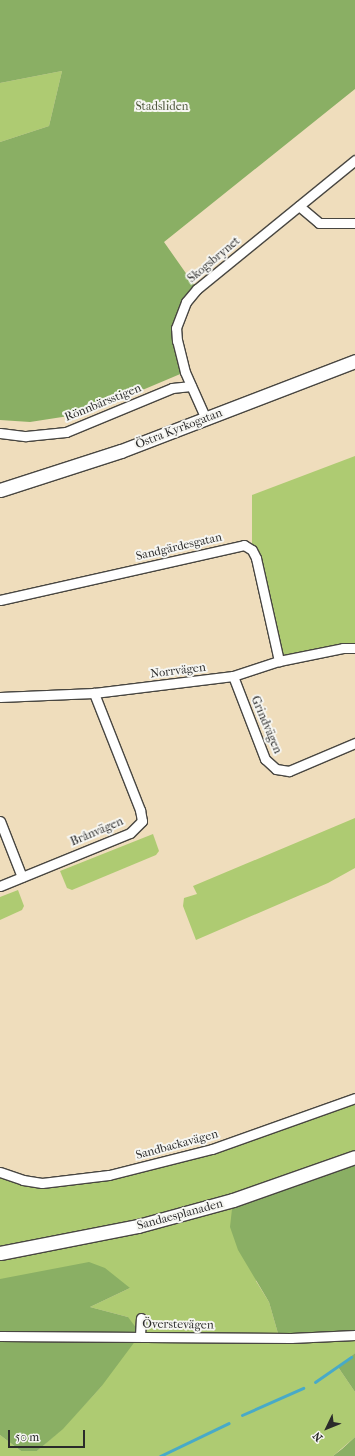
<!DOCTYPE html>
<html>
<head>
<meta charset="utf-8">
<style>
	body { margin:0 }
	#map { position:relative; width:355px; height:1456px; overflow:hidden; background:#efddbc; font-family:"IM FELL French Canon",serif }
	div>[style] { position:absolute }
	.green>* { inset:0; background:#aecb72 }
	.forest>* { inset:0; background:#8aaf64 }
	.stream>* { height:3px; margin:-1.5px; padding:0 1.5px; transform-origin:1.5px; border-radius:1.5px; background:#48aac8 }
	.roads { filter:drop-shadow(1px 0 #484641) drop-shadow(-1px 0 #484641) drop-shadow(0 1px #484641) drop-shadow(0 -1px #484641) }
	.street>* { height:9px; margin:-4.5px; padding:0 4.5px; transform-origin:4.5px; border-radius:4.5px; background:#fff }
	.secondary>* { height:13px; margin:-6.5px; padding:0 6.5px; transform-origin:6.5px; border-radius:6.5px; background:#fff }
	span { translate:-50% -50%; white-space:nowrap; text-align:center; line-height:1.15; -webkit-text-stroke:4px #f6f6f2; paint-order:stroke }
	.park-label { font-size:12px; color:#525b40 }
	.street-label { font-size:12px; color:#2b2b2b }
	.north { position:absolute; left:307px; top:1408px; width:40px; height:40px; -webkit-text-stroke:3px #f6f6f2; paint-order:stroke; rotate:227deg; font-size:11px; font-weight:700; line-height:16px; text-align:center; color:#2b2b2b }
	.north::after { content:''; display:block; margin:auto; width:14px; height:18px; background:#2b2b2b; clip-path:polygon(50% 0,100% 100%,50% 72%,0 100%) }
	.scale { position:absolute; left:8px; top:1430px; width:77px; height:18px; box-sizing:border-box; border:2px solid #2b2b2b; border-top:0; padding-left:5px; font-size:12px; line-height:14px; white-space:nowrap; color:#2b2b2b; -webkit-text-stroke:3px #f6f6f2; paint-order:stroke }
</style>
</head>
<body>
<div id="map">
	<div class="green">
		<i style="clip-path:polygon(62px 71px,49px 126px,0 142px,0 83px)"></i>
		<i style="clip-path:polygon(355px 456px,355px 648px,279px 661px,252px 550px,252px 495px)"></i>
		<i style="clip-path:polygon(355px 818px,355px 868px,328px 883px,196px 940px,183px 906px,184px 898px,197px 894px,193px 886px)"></i>
		<i style="clip-path:polygon(153px 834px,159px 851px,156px 855px,72px 890px,67px 888px,60px 871px)"></i>
		<i style="clip-path:polygon(18px 890px,24px 906px,22px 910px,0 920px,0 897px)"></i>
		<i style="clip-path:polygon(355px 1098px,355px 1157px,256px 1281px,269px 1302px,279px 1337px,355px 1335px,355px 1353px,338px 1367px,355px 1392px,355px 1437px,333px 1456px,0 1456px,0 1435px,21px 1451px,37px 1451px,62px 1429px,101px 1387px,128px 1317px,90px 1307px,130px 1288px,0 1279px,0 1172px,42px 1183px,181px 1158px)"></i>
	</div>
	<div class="forest">
		<i style="clip-path:polygon(0 0,355px 0,355px 89px,164px 242px,197px 289px,176px 328px,185px 372px,88px 413px,30px 422px,0 420px,0 142px,49px 126px,62px 71px,0 83px)"></i>
		<i style="clip-path:polygon(355px 1157px,355px 1335px,279px 1337px,269px 1302px,238px 1250px,230px 1227px,233px 1200px)"></i>
		<i style="clip-path:polygon(89px 1262px,105px 1268px,130px 1288px,90px 1307px,128px 1317px,137px 1329px,139px 1336px,101px 1387px,63px 1429px,37px 1451px,21px 1451px,0 1435px,0 1279px)"></i>
		<i style="clip-path:polygon(355px 1353px,355px 1392px,338px 1367px)"></i>
		<i style="clip-path:polygon(355px 1437px,355px 1456px,333px 1456px,342px 1449px)"></i>
	</div>
	<div class="stream">
		<i style="left:315px;top:1382px;width:44px;rotate:-34.8deg"></i>
		<i style="left:242px;top:1415px;width:67px;rotate:-23.9deg"></i>
		<i style="left:160px;top:1456px;width:76px;rotate:-25.6deg"></i>
	</div>
	<div class="roads">
		<div class="street">
			<i style="left:299px;top:206px;width:26px;rotate:40deg"></i>
			<i style="left:319px;top:223px;width:36px"></i>
			<i style="left:206px;top:419px;width:51px;rotate:-114.1deg"></i>
			<i style="left:185px;top:372px;width:32px;rotate:-104deg"></i>
			<i style="left:177px;top:341px;width:13px;rotate:-94deg"></i>
			<i style="left:176px;top:328px;width:28px;rotate:-69deg"></i>
			<i style="left:186px;top:302px;width:17px;rotate:-50deg"></i>
			<i style="left:197px;top:289px;width:204px;rotate:-39.2deg"></i>
			<i style="left:0;top:433px;width:26px;rotate:7deg"></i>
			<i style="left:26px;top:436px;width:40px;rotate:-5.7deg"></i>
			<i style="left:66px;top:432px;width:115px;rotate:-22.5deg"></i>
			<i style="left:172px;top:388px;width:19px;rotate:-6deg"></i>
			<i style="left:0;top:600px;width:250px;rotate:-12.7deg"></i>
			<i style="left:244px;top:545px;width:9px;rotate:32deg"></i>
			<i style="left:252px;top:550px;width:9px;rotate:63deg"></i>
			<i style="left:256px;top:558px;width:106px;rotate:77.4deg"></i>
			<i style="left:233px;top:676px;width:89px;rotate:68.9deg"></i>
			<i style="left:265px;top:759px;width:15px;rotate:42deg"></i>
			<i style="left:276px;top:769px;width:13px;rotate:9deg"></i>
			<i style="left:289px;top:771px;width:72px;rotate:-23deg"></i>
			<i style="left:0;top:697px;width:94px;rotate:-2.4deg"></i>
			<i style="left:94px;top:693px;width:140px;rotate:-7deg"></i>
			<i style="left:233px;top:676px;width:48px;rotate:-18.1deg"></i>
			<i style="left:279px;top:661px;width:65px;rotate:-11.5deg"></i>
			<i style="left:343px;top:648px;width:12px"></i>
			<i style="left:0;top:821px;width:60px;rotate:68.6deg"></i>
			<i style="left:0;top:886px;width:140px;rotate:-22.2deg"></i>
			<i style="left:130px;top:833px;width:17px;rotate:-45deg"></i>
			<i style="left:142px;top:821px;width:11px;rotate:-100deg"></i>
			<i style="left:140px;top:810px;width:126px;rotate:-111.5deg"></i>
			<i style="left:0;top:1172px;width:24px;rotate:19deg"></i>
			<i style="left:23px;top:1180px;width:19px;rotate:9deg"></i>
			<i style="left:42px;top:1183px;width:67px;rotate:-6.8deg"></i>
			<i style="left:109px;top:1175px;width:106px;rotate:-14.2deg"></i>
			<i style="left:212px;top:1149px;width:152px;rotate:-19.6deg"></i>
			<i style="left:0;top:1336px;width:291px;rotate:0.4deg"></i>
			<i style="left:291px;top:1338px;width:64px;rotate:-2.7deg"></i>
			<i style="left:140px;top:1336px;width:18px;rotate:-87deg"></i>
		</div>
		<div class="secondary">
			<i style="left:0;top:490px;width:127px;rotate:-17.9deg"></i>
			<i style="left:121px;top:451px;width:251px;rotate:-21deg"></i>
			<i style="left:0;top:1253px;width:141px;rotate:-11.1deg"></i>
			<i style="left:138px;top:1226px;width:98px;rotate:-15.3deg"></i>
			<i style="left:233px;top:1200px;width:129px;rotate:-19.4deg"></i>
		</div>
	</div>
	<div class="park-label">
		<span style="left:162px;top:107px">Stadsliden</span>
	</div>
	<div class="street-label">
		<span style="left:214px;top:260px;rotate:-40deg">Skogsbrynet</span>
		<span style="left:103px;top:403px;rotate:-22deg">Rönnbärsstigen</span>
		<span style="left:179px;top:429px;rotate:-21deg">Östra Kyrkogatan</span>
		<span style="left:179px;top:547px;rotate:-13deg">Sandgärdesgatan</span>
		<span style="left:178px;top:671px;rotate:-7deg">Norrvägen</span>
		<span style="left:266px;top:725px;rotate:67deg">Grindvägen</span>
		<span style="left:97px;top:832px;rotate:-23deg">Brånvägen</span>
		<span style="left:177px;top:1145px;rotate:-15deg">Sandbackavägen</span>
		<span style="left:180px;top:1215px;rotate:-15deg">Sandaesplanaden</span>
		<span style="left:178px;top:1325px;rotate:1deg">Överstevägen</span>
	</div>
	<div class="north">N</div>
	<div class="scale">50 m</div>
</div>
</body>
</html>
